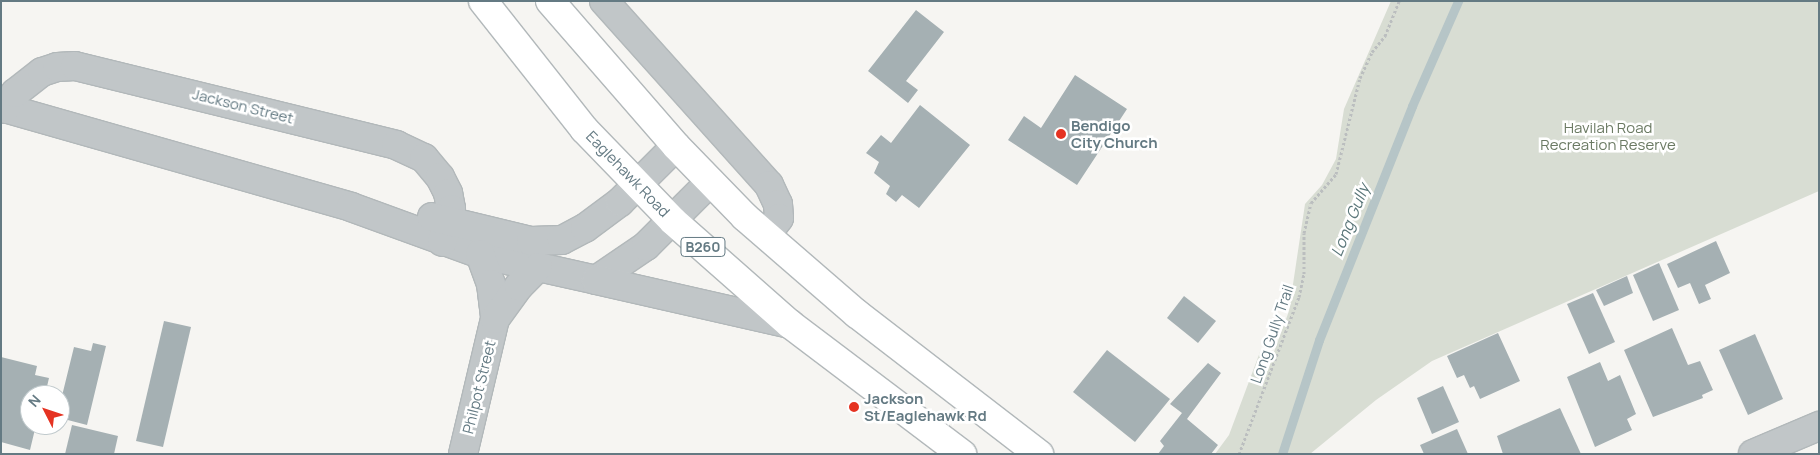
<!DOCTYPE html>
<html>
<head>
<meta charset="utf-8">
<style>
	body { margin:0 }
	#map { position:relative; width:1820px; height:455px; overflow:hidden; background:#f6f5f2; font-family:Manrope,sans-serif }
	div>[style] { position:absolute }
	.green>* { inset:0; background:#d8ddd3 }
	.stream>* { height:9px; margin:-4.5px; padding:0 4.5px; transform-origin:4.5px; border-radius:4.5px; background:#b6c5c7 }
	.building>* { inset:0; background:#a5b0b3 }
	.path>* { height:3px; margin-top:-1.5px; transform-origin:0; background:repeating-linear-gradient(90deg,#bbbebf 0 2.5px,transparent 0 5px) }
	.roads { filter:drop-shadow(1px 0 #b2b8ba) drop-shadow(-1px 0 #b2b8ba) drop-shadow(0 1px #b2b8ba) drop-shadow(0 -1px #b2b8ba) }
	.minor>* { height:28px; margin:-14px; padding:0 14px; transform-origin:14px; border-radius:14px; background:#c1c6c8 }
	.major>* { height:28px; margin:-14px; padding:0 14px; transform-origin:14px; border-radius:14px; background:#fff }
	.dots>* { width:14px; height:14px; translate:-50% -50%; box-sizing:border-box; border:2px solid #fff; border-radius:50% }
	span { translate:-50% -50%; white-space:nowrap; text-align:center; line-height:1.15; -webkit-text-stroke:5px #fff; paint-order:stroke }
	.shield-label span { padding:1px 4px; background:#fff; border:1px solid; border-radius:4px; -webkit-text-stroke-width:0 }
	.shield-label { font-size:14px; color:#647a83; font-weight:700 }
	.street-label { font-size:15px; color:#647a83 }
	.poi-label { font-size:15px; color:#647a83; font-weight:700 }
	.left { translate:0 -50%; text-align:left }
	.park-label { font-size:15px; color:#6b7a63 }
	.water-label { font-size:16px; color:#5a7679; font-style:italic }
	.frame { position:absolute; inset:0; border:2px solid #647a83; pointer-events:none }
	.north { position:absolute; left:20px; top:385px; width:50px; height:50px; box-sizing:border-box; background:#fff; border:1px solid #c1cacd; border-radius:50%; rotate:311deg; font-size:14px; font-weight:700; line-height:20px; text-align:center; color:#647a83 }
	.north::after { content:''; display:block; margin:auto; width:18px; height:22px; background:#e53322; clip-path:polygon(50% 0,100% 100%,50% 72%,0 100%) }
</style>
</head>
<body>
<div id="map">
	<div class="green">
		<i style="clip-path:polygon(1391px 1px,1819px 1px,1819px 191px,1432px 361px,1376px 400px,1310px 454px,1215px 454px,1229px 435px,1260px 352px,1271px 360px,1289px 311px,1305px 204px,1322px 185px,1336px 159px,1344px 109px)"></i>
	</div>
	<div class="stream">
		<i style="left:1282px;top:454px;width:120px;rotate:-72deg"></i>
		<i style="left:1319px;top:340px;width:252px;rotate:-68.3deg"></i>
		<i style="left:1412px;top:106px;width:115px;rotate:-66.3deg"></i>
	</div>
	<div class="building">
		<i style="clip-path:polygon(916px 10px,944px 32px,906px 81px,918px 90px,908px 103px,868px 71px)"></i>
		<i style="clip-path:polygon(1075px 75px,1127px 109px,1077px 185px,1008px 140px,1024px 116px,1041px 128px)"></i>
		<i style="clip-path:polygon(920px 105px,970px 145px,919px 208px,902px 195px,896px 202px,886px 194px,890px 186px,874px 173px,879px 162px,866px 153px,881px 135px,891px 143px)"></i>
		<i style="clip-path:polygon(1716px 241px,1730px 273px,1705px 285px,1711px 299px,1699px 304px,1690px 283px,1678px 288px,1667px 264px)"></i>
		<i style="clip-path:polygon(1659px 263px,1679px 310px,1653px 321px,1633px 275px)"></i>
		<i style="clip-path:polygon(1627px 276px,1633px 293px,1604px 306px,1596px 290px)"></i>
		<i style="clip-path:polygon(1593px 293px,1615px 342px,1589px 354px,1567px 304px)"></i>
		<i style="clip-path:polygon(1184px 296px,1216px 321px,1198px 343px,1167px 318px)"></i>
		<i style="clip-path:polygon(164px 321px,191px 327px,163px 447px,136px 441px)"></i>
		<i style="clip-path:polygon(1672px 328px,1688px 365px,1700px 361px,1713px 390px,1702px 395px,1703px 398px,1653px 417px,1624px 350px)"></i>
		<i style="clip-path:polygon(1498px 333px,1520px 381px,1480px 399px,1474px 386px,1470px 388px,1464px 375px,1457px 378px,1447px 356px)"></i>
		<i style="clip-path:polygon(1755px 334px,1783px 399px,1748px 415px,1719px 350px)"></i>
		<i style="clip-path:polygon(93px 343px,106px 346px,87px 425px,60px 418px,60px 404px,74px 347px,91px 351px)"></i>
		<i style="clip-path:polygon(1107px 350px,1170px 399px,1135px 442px,1073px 392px)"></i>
		<i style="clip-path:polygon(1px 357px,37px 366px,35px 375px,49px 378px,45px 395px,30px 395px,30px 425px,36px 425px,30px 450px,1px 442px)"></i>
		<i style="clip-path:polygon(1600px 362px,1608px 381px,1620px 375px,1636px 414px,1627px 419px,1632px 430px,1595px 447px,1567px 377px)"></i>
		<i style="clip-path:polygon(1208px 363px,1221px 373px,1187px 419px,1218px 445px,1211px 454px,1158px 454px,1164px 446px,1160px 441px,1182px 413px,1170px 404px)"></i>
		<i style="clip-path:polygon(1443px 386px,1459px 422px,1432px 434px,1417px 398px)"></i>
		<i style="clip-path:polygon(1560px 408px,1581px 454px,1503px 454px,1497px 436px)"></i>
		<i style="clip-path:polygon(72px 425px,118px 436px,114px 454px,65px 454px)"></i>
		<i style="clip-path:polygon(1457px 429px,1468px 454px,1424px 454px,1420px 445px)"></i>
	</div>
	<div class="path">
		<i style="left:1239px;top:454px;width:168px;rotate:-69.1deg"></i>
		<i style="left:1299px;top:297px;width:24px;rotate:-78deg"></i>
		<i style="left:1304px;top:274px;width:41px;rotate:-90deg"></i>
		<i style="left:1304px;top:233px;width:31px;rotate:-77deg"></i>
		<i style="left:1311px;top:203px;width:38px;rotate:-49deg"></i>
		<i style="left:1336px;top:174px;width:99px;rotate:-76deg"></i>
		<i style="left:1360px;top:78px;width:29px;rotate:-65deg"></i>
		<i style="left:1372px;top:52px;width:21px;rotate:-51deg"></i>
		<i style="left:1385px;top:36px;width:38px;rotate:-68deg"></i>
	</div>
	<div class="roads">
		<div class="minor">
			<i style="left:604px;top:1px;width:247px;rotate:48.1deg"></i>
			<i style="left:769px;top:185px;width:21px;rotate:65deg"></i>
			<i style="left:778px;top:204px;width:14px;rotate:86deg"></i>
			<i style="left:779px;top:218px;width:21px;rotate:127deg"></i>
			<i style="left:1px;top:107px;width:364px;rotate:15.9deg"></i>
			<i style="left:351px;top:207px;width:137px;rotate:20deg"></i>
			<i style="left:480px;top:254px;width:119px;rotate:12.6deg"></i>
			<i style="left:596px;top:280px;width:60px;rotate:-34.2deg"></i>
			<i style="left:646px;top:246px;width:91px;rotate:-45deg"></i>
			<i style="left:5px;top:109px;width:19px;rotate:-58deg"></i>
			<i style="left:15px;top:93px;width:34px;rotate:-38deg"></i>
			<i style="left:42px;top:72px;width:16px;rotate:-18deg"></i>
			<i style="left:57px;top:67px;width:18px;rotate:-3deg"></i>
			<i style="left:75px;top:66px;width:331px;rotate:13.8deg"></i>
			<i style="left:396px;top:145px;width:31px;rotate:25deg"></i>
			<i style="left:424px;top:158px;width:25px;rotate:50deg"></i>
			<i style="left:440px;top:177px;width:18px;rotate:63deg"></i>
			<i style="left:448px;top:193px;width:16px;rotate:79deg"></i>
			<i style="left:451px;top:209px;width:34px;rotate:105deg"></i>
			<i style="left:432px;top:217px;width:102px;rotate:13.6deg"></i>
			<i style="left:531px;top:241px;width:31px;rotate:-2deg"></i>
			<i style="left:562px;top:240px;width:26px;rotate:-28deg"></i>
			<i style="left:585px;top:228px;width:44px;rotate:-36.6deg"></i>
			<i style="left:620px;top:202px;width:79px;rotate:-45deg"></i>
			<i style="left:480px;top:254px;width:32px;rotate:70deg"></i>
			<i style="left:491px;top:284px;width:35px;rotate:83deg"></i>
			<i style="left:596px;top:280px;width:199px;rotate:12.8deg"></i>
			<i style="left:463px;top:454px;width:139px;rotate:-76.7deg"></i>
			<i style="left:495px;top:319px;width:41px;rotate:-54deg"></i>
			<i style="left:519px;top:286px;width:27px;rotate:-45deg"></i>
			<i style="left:1753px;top:454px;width:72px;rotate:-23deg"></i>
		</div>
		<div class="major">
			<i style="left:483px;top:1px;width:163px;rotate:51.7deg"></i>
			<i style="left:584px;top:129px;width:128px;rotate:45.9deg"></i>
			<i style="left:673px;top:221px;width:156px;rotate:41.4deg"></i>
			<i style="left:790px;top:324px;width:216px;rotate:37.1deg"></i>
			<i style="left:550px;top:1px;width:192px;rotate:49deg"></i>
			<i style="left:676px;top:146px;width:99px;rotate:45.8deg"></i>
			<i style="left:745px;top:217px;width:148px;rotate:40.9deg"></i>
			<i style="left:857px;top:314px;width:230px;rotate:37.6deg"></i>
		</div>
	</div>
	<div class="dots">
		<i style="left:1061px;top:134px;background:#e53322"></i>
		<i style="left:854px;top:407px;background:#e53322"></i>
	</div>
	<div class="shield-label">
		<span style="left:703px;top:247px">B260</span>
	</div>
	<div class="street-label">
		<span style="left:243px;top:106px;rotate:14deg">Jackson Street</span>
		<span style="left:628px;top:174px;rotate:46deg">Eaglehawk Road</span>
		<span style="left:1272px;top:334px;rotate:-71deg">Long Gully Trail</span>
		<span style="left:479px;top:387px;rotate:-76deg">Philpot Street</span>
	</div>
	<div class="poi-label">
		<span class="left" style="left:1071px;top:134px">Bendigo<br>City Church</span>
		<span class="left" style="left:864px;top:407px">Jackson<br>St/Eaglehawk Rd</span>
	</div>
	<div class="park-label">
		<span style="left:1608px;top:136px">Havilah Road<br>Recreation Reserve</span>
	</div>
	<div class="water-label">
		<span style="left:1350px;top:220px;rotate:-68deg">Long Gully</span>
	</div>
	<div class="frame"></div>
	<div class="north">N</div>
</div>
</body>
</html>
